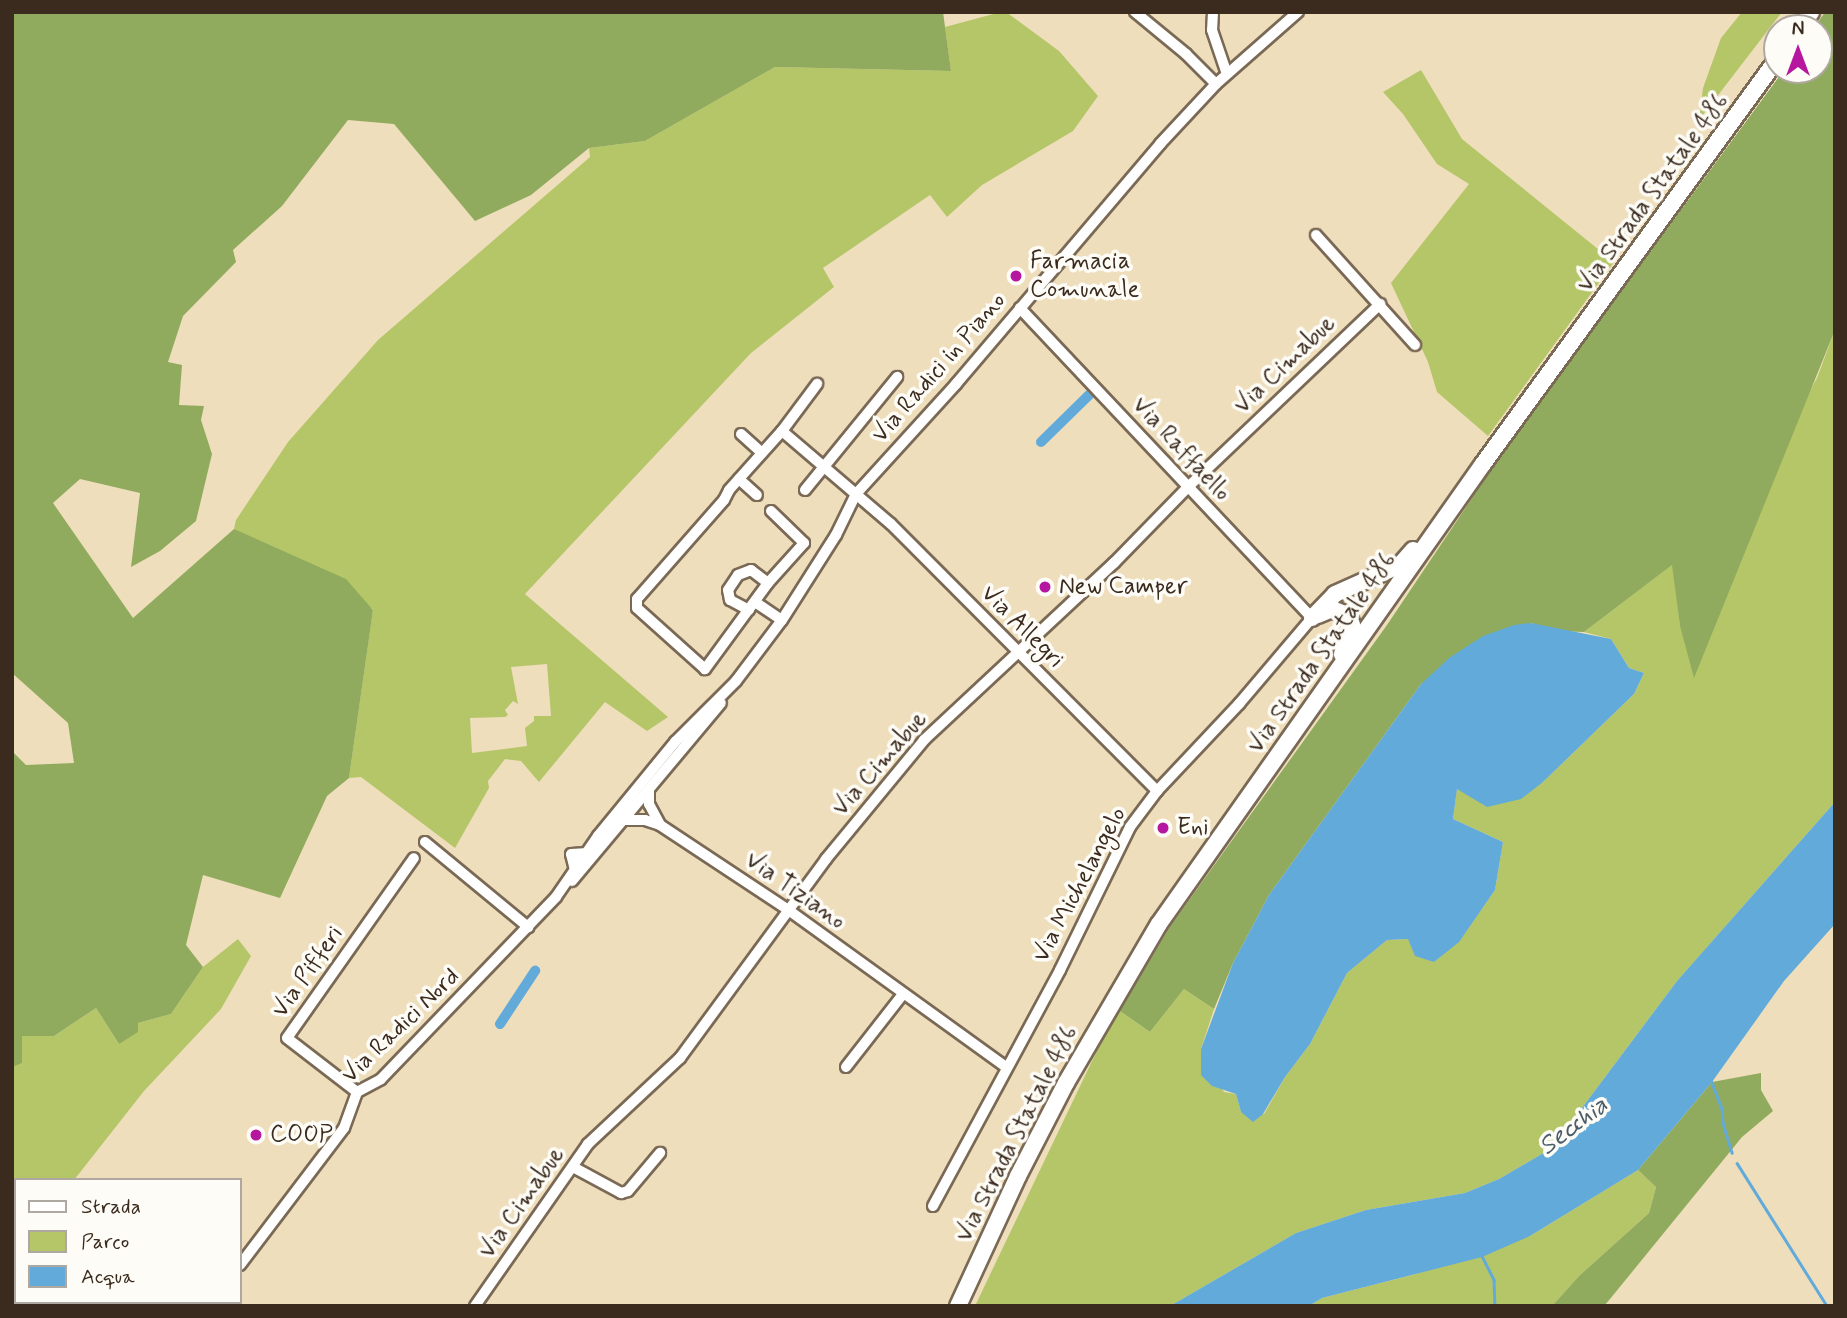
<!DOCTYPE html>
<html>
<head>
<meta charset="utf-8">
<style>
	body { margin:0 }
	#map { position:relative; width:1847px; height:1318px; overflow:hidden; background:#efdebc; font-family:Mynerve,sans-serif }
	div>[style] { position:absolute }
	.green>* { inset:0; background:#b5c669 }
	.forest>* { inset:0; background:#90ab5d }
	.water>* { inset:0; background:#62aad9 }
	.stream>* { height:2.5px; margin:-1.25px; padding:0 1.25px; transform-origin:1.25px; border-radius:1.25px; background:#62aad9 }
	.canal>* { height:10px; margin:-5px; padding:0 5px; transform-origin:5px; border-radius:5px; background:#62aad9 }
	.roads { filter:drop-shadow(2px 0 #7a6955) drop-shadow(-2px 0 #7a6955) drop-shadow(0 2px #7a6955) drop-shadow(0 -2px #7a6955) }
	.street>* { height:10px; margin:-5px; padding:0 5px; transform-origin:5px; border-radius:5px; background:#fff }
	.primary>* { height:16px; margin:-8px; padding:0 8px; transform-origin:8px; border-radius:8px; background:#fff }
	.dots>* { width:19px; height:19px; translate:-50% -50%; box-sizing:border-box; border:4px solid #fdfcf7; border-radius:50% }
	span { translate:-50% -50%; white-space:nowrap; text-align:center; line-height:1.15; -webkit-text-stroke:7px #fdfcf7; paint-order:stroke }
	.street-label { font-size:24px; color:#3b2a1e }
	.poi-label { font-size:24px; color:#3b2a1e }
	.left { translate:0 -50%; text-align:left }
	.water-label { font-size:26px; color:#4b5d69; font-style:italic }
	.frame { position:absolute; inset:0; border:14px solid #3b2a1e; pointer-events:none }
	.legend { position:absolute; left:14px; top:1178px; width:228px; height:126px; box-sizing:border-box; background:#fdfcf7; border:2px solid #afa8a0; margin:0; padding:9px 12px; list-style:none; font-size:21px; color:#3b2a1e }
	.legend li { display:flex; align-items:center; gap:14px; height:35px }
	.legend b { width:35px; border:2px solid #afa8a0 }
	.north { position:absolute; left:1763px; top:14px; width:70px; height:70px; box-sizing:border-box; background:#fdfcf7; border:2px solid #afa8a0; border-radius:50%; rotate:0deg; font-size:19px; font-weight:700; line-height:28px; text-align:center; color:#3b2a1e }
	.north::after { content:''; display:block; margin:auto; width:24px; height:32px; background:#b5179e; clip-path:polygon(50% 0,100% 100%,50% 72%,0 100%) }
</style>
</head>
<body>
<div id="map">
	<div class="green">
		<i style="clip-path:polygon(evenodd,1001px 12px,1006px 12px,1059px 51px,1098px 96px,1073px 131px,982px 185px,947px 217px,930px 195px,823px 268px,834px 287px,751px 353px,525px 594px,668px 717px,647px 731px,605px 702px,539px 782px,521px 761px,505px 759px,488px 781px,489px 788px,455px 848px,361px 777px,349px 778px,373px 609px,234px 529px,236px 520px,288px 442px,378px 340px,590px 157px,589px 148px,645px 141px,775px 67px,951px 71px,945px 27px,1001px 12px,547px 664px,551px 716px,534px 716px,534px 721px,525px 728px,527px 746px,472px 753px,470px 718px,505px 717px,508px 715px,505px 710px,513px 701px,518px 704px,511px 667px,547px 664px)"></i>
		<i style="clip-path:polygon(1742px 12px,1782px 12px,1699px 120px,1703px 88px,1721px 38px)"></i>
		<i style="clip-path:polygon(1421px 70px,1462px 139px,1614px 262px,1488px 436px,1437px 392px,1428px 362px,1391px 283px,1469px 184px,1437px 164px,1403px 114px,1383px 92px)"></i>
		<i style="clip-path:polygon(1835px 330px,1835px 802px,1677px 981px,1552px 1148px,1499px 1179px,1465px 1193px,1366px 1210px,1296px 1233px,1170px 1306px,975px 1306px,1103px 1038px,1120px 1011px,1150px 1032px,1184px 989px,1214px 1009px,1201px 1049px,1224px 1092px,1236px 1094px,1241px 1112px,1264px 1114px,1285px 1077px,1310px 1044px,1347px 973px,1387px 940px,1408px 939px,1434px 962px,1459px 941px,1495px 890px,1503px 842px,1453px 819px,1457px 788px,1543px 782px,1634px 694px,1644px 673px,1629px 668px,1611px 639px,1584px 632px,1673px 564px,1680px 626px,1817px 378px)"></i>
		<i style="clip-path:polygon(238px 939px,251px 956px,221px 1009px,144px 1091px,74px 1180px,16px 1180px,16px 1284px,12px 1283px,12px 1067px,22px 1062px,22px 1036px,54px 1036px,96px 1008px,119px 1044px,138px 1023px,171px 1014px,203px 967px)"></i>
		<i style="clip-path:polygon(1638px 1170px,1656px 1187px,1649px 1213px,1579px 1276px,1552px 1306px,1309px 1306px,1322px 1298px,1416px 1274px,1530px 1236px)"></i>
	</div>
	<div class="forest">
		<i style="clip-path:polygon(12px 12px,943px 12px,951px 71px,775px 67px,645px 141px,589px 148px,531px 195px,475px 221px,394px 124px,348px 120px,282px 206px,233px 250px,236px 262px,183px 316px,168px 362px,182px 365px,179px 405px,204px 406px,201px 420px,212px 454px,196px 521px,160px 551px,131px 567px,140px 493px,80px 479px,53px 503px,133px 618px,234px 529px,346px 579px,373px 610px,349px 778px,327px 796px,280px 898px,203px 875px,186px 945px,203px 967px,171px 1014px,138px 1023px,138px 1032px,119px 1044px,96px 1008px,54px 1036px,22px 1036px,22px 1063px,12px 1067px,12px 751px,26px 765px,74px 763px,68px 723px,12px 673px)"></i>
		<i style="clip-path:polygon(1825px 12px,1835px 12px,1835px 330px,1694px 678px,1680px 626px,1672px 565px,1584px 632px,1557px 631px,1531px 623px,1421px 684px,1269px 895px,1233px 963px,1214px 1009px,1184px 989px,1150px 1032px,1120px 1011px,1169px 928px,1387px 625px,1507px 446px,1784px 70px,1819px 70px,1819px 28px,1814px 28px)"></i>
		<i style="clip-path:polygon(1761px 1073px,1761px 1090px,1773px 1111px,1742px 1137px,1610px 1299px,1604px 1306px,1552px 1306px,1579px 1276px,1649px 1213px,1656px 1187px,1638px 1170px,1712px 1082px)"></i>
	</div>
	<div class="water">
		<i style="clip-path:polygon(1531px 623px,1611px 639px,1629px 668px,1644px 673px,1634px 694px,1543px 782px,1521px 799px,1487px 807px,1457px 789px,1453px 819px,1503px 842px,1495px 890px,1459px 942px,1434px 962px,1415px 956px,1408px 939px,1387px 940px,1347px 973px,1310px 1044px,1285px 1077px,1263px 1114px,1253px 1122px,1241px 1112px,1236px 1094px,1212px 1086px,1201px 1075px,1201px 1049px,1233px 963px,1269px 895px,1421px 684px,1449px 658px,1483px 636px,1514px 625px)"></i>
		<i style="clip-path:polygon(1835px 802px,1835px 924px,1784px 981px,1712px 1082px,1638px 1170px,1530px 1236px,1482px 1257px,1322px 1298px,1309px 1306px,1170px 1306px,1296px 1233px,1366px 1210px,1465px 1193px,1499px 1179px,1552px 1148px,1677px 981px)"></i>
	</div>
	<div class="stream">
		<i style="left:1711px;top:1080px;width:30px;rotate:69deg"></i>
		<i style="left:1722px;top:1108px;width:15px;rotate:86deg"></i>
		<i style="left:1723px;top:1123px;width:31px;rotate:73deg"></i>
		<i style="left:1737px;top:1163px;width:169px;rotate:57.8deg"></i>
		<i style="left:1482px;top:1256px;width:27px;rotate:63deg"></i>
		<i style="left:1494px;top:1280px;width:26px;rotate:88deg"></i>
	</div>
	<div class="canal">
		<i style="left:1041px;top:442px;width:67px;rotate:-44.4deg"></i>
		<i style="left:500px;top:1024px;width:64px;rotate:-56.6deg"></i>
	</div>
	<div class="roads">
		<div class="street">
			<i style="left:1135px;top:12px;width:66px;rotate:39.5deg"></i>
			<i style="left:1186px;top:54px;width:42px;rotate:45deg"></i>
			<i style="left:1213px;top:12px;width:18px;rotate:93deg"></i>
			<i style="left:1212px;top:30px;width:46px;rotate:71.2deg"></i>
			<i style="left:1316px;top:235px;width:148px;rotate:48deg"></i>
			<i style="left:782px;top:431px;width:143px;rotate:40.5deg"></i>
			<i style="left:891px;top:524px;width:377px;rotate:45.1deg"></i>
			<i style="left:741px;top:434px;width:28px;rotate:42deg"></i>
			<i style="left:739px;top:479px;width:24px;rotate:42deg"></i>
			<i style="left:805px;top:490px;width:146px;rotate:-50.8deg"></i>
			<i style="left:771px;top:511px;width:46px;rotate:44.1deg"></i>
			<i style="left:804px;top:543px;width:54px;rotate:132deg"></i>
			<i style="left:768px;top:583px;width:107px;rotate:126.2deg"></i>
			<i style="left:705px;top:669px;width:91px;rotate:-138.1deg"></i>
			<i style="left:637px;top:608px;width:9px;rotate:-90deg"></i>
			<i style="left:637px;top:599px;width:132px;rotate:-48.7deg"></i>
			<i style="left:724px;top:500px;width:11px;rotate:-63deg"></i>
			<i style="left:729px;top:490px;width:79px;rotate:-48.1deg"></i>
			<i style="left:782px;top:431px;width:59px;rotate:-53.3deg"></i>
			<i style="left:755px;top:602px;width:32px;rotate:34deg"></i>
			<i style="left:749px;top:610px;width:21px;rotate:-152deg"></i>
			<i style="left:730px;top:600px;width:10px;rotate:-101deg"></i>
			<i style="left:728px;top:590px;width:18px;rotate:-56deg"></i>
			<i style="left:738px;top:575px;width:14px;rotate:-21deg"></i>
			<i style="left:751px;top:570px;width:21px;rotate:37deg"></i>
			<i style="left:649px;top:790px;width:14px;rotate:90deg"></i>
			<i style="left:649px;top:804px;width:24px;rotate:62deg"></i>
			<i style="left:624px;top:820px;width:21px"></i>
			<i style="left:645px;top:820px;width:16px;rotate:18deg"></i>
			<i style="left:660px;top:825px;width:152px;rotate:33.5deg"></i>
			<i style="left:787px;top:909px;width:270px;rotate:35.8deg"></i>
			<i style="left:425px;top:842px;width:134px;rotate:39.5deg"></i>
			<i style="left:575px;top:870px;width:16px;rotate:-104deg"></i>
			<i style="left:571px;top:854px;width:17px;rotate:-3deg"></i>
			<i style="left:572px;top:881px;width:232px;rotate:-50.1deg"></i>
			<i style="left:846px;top:1067px;width:93px;rotate:-52deg"></i>
			<i style="left:357px;top:1092px;width:88px;rotate:-142.4deg"></i>
			<i style="left:287px;top:1038px;width:220px;rotate:-54.8deg"></i>
			<i style="left:573px;top:1167px;width:55px;rotate:28.4deg"></i>
			<i style="left:621px;top:1193px;width:7px;rotate:-16deg"></i>
			<i style="left:628px;top:1191px;width:50px;rotate:-49.9deg"></i>
			<i style="left:933px;top:1206px;width:268px;rotate:-61.7deg"></i>
			<i style="left:1060px;top:970px;width:159px;rotate:-63.9deg"></i>
			<i style="left:1130px;top:827px;width:45px;rotate:-53.1deg"></i>
			<i style="left:1157px;top:791px;width:120px;rotate:-46.7deg"></i>
			<i style="left:1239px;top:704px;width:113px;rotate:-49.7deg"></i>
			<i style="left:1312px;top:618px;width:426px;rotate:-133.3deg"></i>
			<i style="left:240px;top:1265px;width:172px;rotate:-52.8deg"></i>
			<i style="left:344px;top:1128px;width:38px;rotate:-70deg"></i>
			<i style="left:357px;top:1092px;width:27px;rotate:-28deg"></i>
			<i style="left:381px;top:1079px;width:252px;rotate:-46.1deg"></i>
			<i style="left:556px;top:897px;width:74px;rotate:-55.5deg"></i>
			<i style="left:598px;top:836px;width:122px;rotate:-50.7deg"></i>
			<i style="left:675px;top:742px;width:86px;rotate:-45deg"></i>
			<i style="left:736px;top:681px;width:76px;rotate:-53deg"></i>
			<i style="left:782px;top:620px;width:101px;rotate:-57.6deg"></i>
			<i style="left:836px;top:535px;width:46px;rotate:-64deg"></i>
			<i style="left:856px;top:494px;width:149px;rotate:-47.7deg"></i>
			<i style="left:956px;top:384px;width:315px;rotate:-49.6deg"></i>
			<i style="left:1160px;top:144px;width:82px;rotate:-47deg"></i>
			<i style="left:1216px;top:84px;width:109px;rotate:-41.3deg"></i>
			<i style="left:208px;top:1306px;width:5px;rotate:-53deg"></i>
			<i style="left:475px;top:1306px;width:198px;rotate:-55.1deg"></i>
			<i style="left:588px;top:1144px;width:126px;rotate:-43.1deg"></i>
			<i style="left:680px;top:1058px;width:247px;rotate:-53.7deg"></i>
			<i style="left:826px;top:859px;width:154px;rotate:-50.5deg"></i>
			<i style="left:924px;top:740px;width:260px;rotate:-43deg"></i>
			<i style="left:1114px;top:563px;width:105px;rotate:-45.8deg"></i>
			<i style="left:1187px;top:488px;width:267px;rotate:-43.6deg"></i>
		</div>
		<div class="primary">
			<i style="left:1800px;top:28px;width:19px;rotate:-55deg"></i>
			<i style="left:1318px;top:615px;width:15px;rotate:-23deg"></i>
			<i style="left:1332px;top:609px;width:18px;rotate:22deg"></i>
			<i style="left:1349px;top:616px;width:9px;rotate:72deg"></i>
			<i style="left:1352px;top:625px;width:31px;rotate:109deg"></i>
			<i style="left:1312px;top:618px;width:33px;rotate:-46deg"></i>
			<i style="left:1335px;top:594px;width:71px;rotate:-24deg"></i>
			<i style="left:1400px;top:565px;width:20px;rotate:-49deg"></i>
			<i style="left:958px;top:1306px;width:143px;rotate:-65.2deg"></i>
			<i style="left:1018px;top:1176px;width:105px;rotate:-62.7deg"></i>
			<i style="left:1066px;top:1083px;width:184px;rotate:-59.7deg"></i>
			<i style="left:1159px;top:924px;width:563px;rotate:-54.84deg"></i>
			<i style="left:1483px;top:464px;width:500px;rotate:-54deg"></i>
		</div>
	</div>
	<div class="dots">
		<i style="left:1016px;top:276px;background:#b5179e"></i>
		<i style="left:1045px;top:587px;background:#b5179e"></i>
		<i style="left:1163px;top:828px;background:#b5179e"></i>
		<i style="left:256px;top:1135px;background:#b5179e"></i>
	</div>
	<div class="street-label">
		<span style="left:1653px;top:193px;rotate:-54deg">Via Strada Statale 486</span>
		<span style="left:1285px;top:365px;rotate:-44deg">Via Cimabue</span>
		<span style="left:939px;top:368px;rotate:-49deg">Via Radici in Piano</span>
		<span style="left:1181px;top:449px;rotate:47deg">Via Raffaello</span>
		<span style="left:1022px;top:627px;rotate:45deg">Via Allegri</span>
		<span style="left:1322px;top:653px;rotate:-55deg">Via Strada Statale 486</span>
		<span style="left:880px;top:764px;rotate:-49deg">Via Cimabue</span>
		<span style="left:1080px;top:885px;rotate:-62deg">Via Michelangelo</span>
		<span style="left:795px;top:891px;rotate:35deg">Via Tiziano</span>
		<span style="left:308px;top:972px;rotate:-55deg">Via Pifferi</span>
		<span style="left:401px;top:1026px;rotate:-44deg">Via Radici Nord</span>
		<span style="left:1017px;top:1134px;rotate:-63deg">Via Strada Statale 486</span>
		<span style="left:522px;top:1203px;rotate:-55deg">Via Cimabue</span>
	</div>
	<div class="poi-label">
		<span class="left" style="left:1030px;top:276px">Farmacia<br>Comunale</span>
		<span class="left" style="left:1059px;top:587px">New Camper</span>
		<span class="left" style="left:1177px;top:828px">Eni</span>
		<span class="left" style="left:270px;top:1135px">COOP</span>
	</div>
	<div class="water-label">
		<span style="left:1574px;top:1127px;rotate:-37deg">Secchia</span>
	</div>
	<div class="frame"></div>
	<ul class="legend">
	<li><b style="height:9px;background:#fff"></b>Strada</li>
	<li><b style="height:19px;background:#b5c669"></b>Parco</li>
	<li><b style="height:19px;background:#62aad9"></b>Acqua</li>
	</ul>
	<div class="north">N</div>
</div>
</body>
</html>
